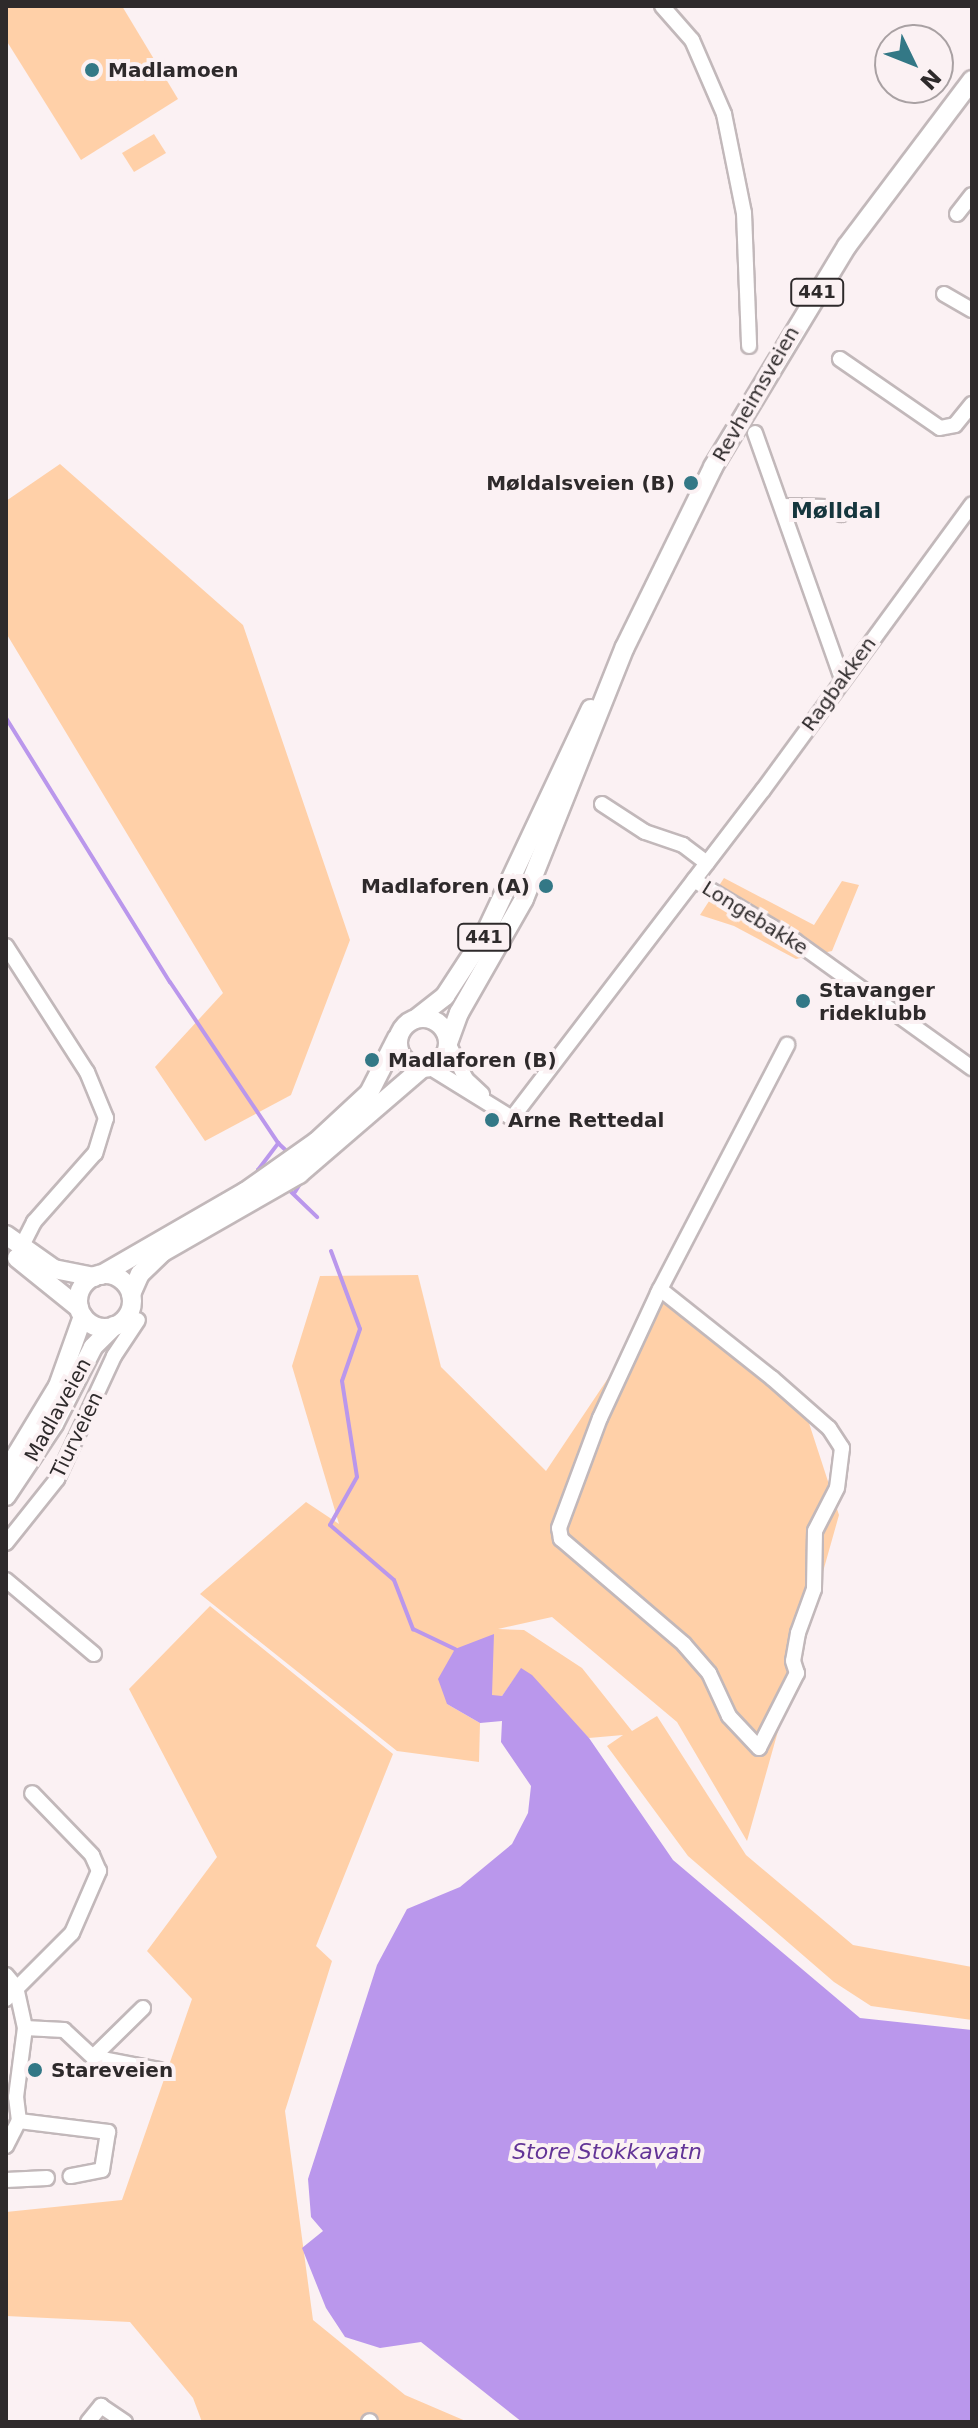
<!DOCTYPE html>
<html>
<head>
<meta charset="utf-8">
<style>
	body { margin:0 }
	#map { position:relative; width:978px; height:2428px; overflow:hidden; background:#fbf1f3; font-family:"DejaVu Sans",sans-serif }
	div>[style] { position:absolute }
	.green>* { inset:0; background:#ffd0a8 }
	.water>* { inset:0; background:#ba97ec }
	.stream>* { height:4px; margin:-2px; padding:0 2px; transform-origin:2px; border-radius:2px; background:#ba97ec }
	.roads { filter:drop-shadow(2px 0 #c2b8ba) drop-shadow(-2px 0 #c2b8ba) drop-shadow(0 2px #c2b8ba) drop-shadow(0 -2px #c2b8ba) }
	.minor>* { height:14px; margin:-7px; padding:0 7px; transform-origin:7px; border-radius:7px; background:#fff }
	.major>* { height:18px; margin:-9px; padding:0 9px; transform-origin:9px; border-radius:9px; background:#fff }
	.major>.ring { margin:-9px; padding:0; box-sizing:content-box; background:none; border:18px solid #fff; border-radius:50% }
	.dots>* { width:22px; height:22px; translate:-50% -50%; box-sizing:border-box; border:4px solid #fbf1f3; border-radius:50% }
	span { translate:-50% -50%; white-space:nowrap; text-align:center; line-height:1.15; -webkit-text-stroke:8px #fbf1f3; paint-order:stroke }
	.shield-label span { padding:2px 6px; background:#fbf1f3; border:2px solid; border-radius:6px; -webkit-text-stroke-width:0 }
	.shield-label { font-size:18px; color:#2e2a2b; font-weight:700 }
	.poi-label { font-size:20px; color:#2e2a2b; font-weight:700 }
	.left { translate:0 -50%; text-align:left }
	.right { translate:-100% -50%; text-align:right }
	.street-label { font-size:20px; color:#2e2a2b }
	.neighbourhood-label { font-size:22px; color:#15363d; font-weight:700 }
	.water-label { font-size:22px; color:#633497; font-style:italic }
	.frame { position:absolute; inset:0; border:8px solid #2e2a2b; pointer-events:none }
	.north { position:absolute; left:874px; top:24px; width:80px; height:80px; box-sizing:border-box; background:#fbf1f3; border:2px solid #a9a1a3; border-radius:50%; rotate:133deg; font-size:22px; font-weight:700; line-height:32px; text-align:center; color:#2e2a2b }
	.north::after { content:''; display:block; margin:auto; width:28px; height:36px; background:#337886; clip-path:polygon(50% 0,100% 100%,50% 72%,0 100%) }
</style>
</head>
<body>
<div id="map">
	<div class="green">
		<i style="clip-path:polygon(6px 6px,122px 6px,178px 99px,81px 160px,6px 40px)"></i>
		<i style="clip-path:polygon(154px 134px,166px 153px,134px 172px,122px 153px)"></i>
		<i style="clip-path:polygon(60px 464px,243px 625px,350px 940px,291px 1095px,205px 1141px,155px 1067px,223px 993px,6px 633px,6px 501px)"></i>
		<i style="clip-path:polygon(724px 878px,814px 925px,842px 881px,859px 885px,832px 951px,796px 959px,734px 926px,700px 915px)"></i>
		<i style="clip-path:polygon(418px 1275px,441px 1367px,546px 1471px,661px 1299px,807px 1417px,839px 1515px,747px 1841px,677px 1722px,552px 1617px,498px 1629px,524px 1630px,582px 1668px,632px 1731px,657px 1716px,746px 1855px,853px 1945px,972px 1967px,972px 2020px,871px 2006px,834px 1982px,688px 1856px,607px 1746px,623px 1735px,589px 1738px,521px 1669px,502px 1696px,447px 1704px,480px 1723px,479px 1762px,397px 1751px,200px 1594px,306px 1502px,339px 1524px,292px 1366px,320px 1276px)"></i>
		<i style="clip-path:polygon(210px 1606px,393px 1754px,316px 1946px,332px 1961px,285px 2111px,313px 2320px,405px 2395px,468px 2422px,202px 2422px,193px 2398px,130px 2322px,6px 2316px,6px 2212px,122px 2200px,192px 1999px,147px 1951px,217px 1857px,129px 1689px)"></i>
	</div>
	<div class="water">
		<i style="clip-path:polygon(494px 1634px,492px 1695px,502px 1696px,521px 1668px,532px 1675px,589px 1738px,673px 1860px,860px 2018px,972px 2030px,972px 2422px,522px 2422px,421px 2342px,380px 2348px,345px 2337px,326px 2308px,302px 2248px,323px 2231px,311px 2217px,308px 2179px,377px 1965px,407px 1909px,460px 1887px,512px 1844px,528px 1813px,531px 1786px,501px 1742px,502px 1721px,480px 1723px,447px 1704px,438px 1679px,455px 1649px)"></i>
	</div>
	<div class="stream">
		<i style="left:6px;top:718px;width:311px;rotate:58.2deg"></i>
		<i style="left:170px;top:982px;width:194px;rotate:56.1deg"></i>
		<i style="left:278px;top:1143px;width:18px;rotate:43deg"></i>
		<i style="left:263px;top:1173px;width:6px;rotate:-149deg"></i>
		<i style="left:258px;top:1170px;width:34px;rotate:-53deg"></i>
		<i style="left:287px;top:1188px;width:42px;rotate:44deg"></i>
		<i style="left:295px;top:1192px;width:13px;rotate:-58deg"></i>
		<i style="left:331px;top:1251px;width:83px;rotate:69.6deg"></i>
		<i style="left:360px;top:1329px;width:55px;rotate:109.1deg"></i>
		<i style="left:342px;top:1381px;width:97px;rotate:81.1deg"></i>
		<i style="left:357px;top:1477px;width:55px;rotate:119.4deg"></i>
		<i style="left:330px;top:1525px;width:84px;rotate:40.7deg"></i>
		<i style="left:394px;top:1580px;width:53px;rotate:68.8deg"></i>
		<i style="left:413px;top:1629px;width:47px;rotate:25.5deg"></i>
	</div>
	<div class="roads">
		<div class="minor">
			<i style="left:662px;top:6px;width:45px;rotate:48.6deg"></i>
			<i style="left:692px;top:40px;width:81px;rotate:66.6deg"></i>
			<i style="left:724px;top:114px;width:101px;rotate:78.6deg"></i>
			<i style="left:744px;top:213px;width:133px;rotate:87.8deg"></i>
			<i style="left:957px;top:214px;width:24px;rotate:-52deg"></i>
			<i style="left:944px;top:294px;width:32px;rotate:30deg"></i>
			<i style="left:840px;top:359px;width:121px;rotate:34.6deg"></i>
			<i style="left:940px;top:428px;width:15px;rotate:-11deg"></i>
			<i style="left:955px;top:425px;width:27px;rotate:-51deg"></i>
			<i style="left:755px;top:433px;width:261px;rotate:70.5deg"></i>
			<i style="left:782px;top:506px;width:44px;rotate:1.3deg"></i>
			<i style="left:826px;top:507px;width:17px;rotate:25deg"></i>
			<i style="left:602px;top:804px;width:51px;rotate:33.1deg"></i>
			<i style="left:645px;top:832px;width:40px;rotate:18.9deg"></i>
			<i style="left:683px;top:845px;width:30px;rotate:37deg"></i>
			<i style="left:694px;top:880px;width:118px;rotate:31.1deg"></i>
			<i style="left:795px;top:941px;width:218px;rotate:35.7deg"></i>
			<i style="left:6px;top:946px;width:150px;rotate:57.3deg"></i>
			<i style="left:87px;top:1072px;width:50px;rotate:67.6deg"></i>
			<i style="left:106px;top:1118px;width:37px;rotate:107deg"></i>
			<i style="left:95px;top:1153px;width:92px;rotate:131.5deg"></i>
			<i style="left:34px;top:1222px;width:28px;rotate:117deg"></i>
			<i style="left:448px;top:1043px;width:40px;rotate:63.4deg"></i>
			<i style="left:466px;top:1079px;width:22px;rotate:43deg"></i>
			<i style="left:431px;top:1068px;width:95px;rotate:31.7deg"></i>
			<i style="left:512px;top:1118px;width:413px;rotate:-52.6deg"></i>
			<i style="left:763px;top:790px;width:354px;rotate:-53.8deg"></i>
			<i style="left:660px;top:1289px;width:143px;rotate:38.5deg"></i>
			<i style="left:772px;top:1378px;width:76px;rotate:41.3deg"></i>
			<i style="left:829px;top:1428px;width:24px;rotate:57deg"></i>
			<i style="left:842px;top:1448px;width:40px;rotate:97.1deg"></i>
			<i style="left:837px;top:1488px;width:48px;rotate:117.1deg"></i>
			<i style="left:815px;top:1531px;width:58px;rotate:91deg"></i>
			<i style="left:814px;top:1589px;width:47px;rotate:110deg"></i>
			<i style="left:798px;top:1633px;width:28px;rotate:100deg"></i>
			<i style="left:793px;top:1661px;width:13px;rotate:72deg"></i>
			<i style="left:797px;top:1673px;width:84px;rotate:116.9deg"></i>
			<i style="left:759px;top:1748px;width:44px;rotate:-133.2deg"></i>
			<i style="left:729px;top:1716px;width:47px;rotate:-114.9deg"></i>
			<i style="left:709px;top:1673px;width:38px;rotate:-131deg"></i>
			<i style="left:684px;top:1644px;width:162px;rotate:-139.5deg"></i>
			<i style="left:561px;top:1539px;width:11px;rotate:-100deg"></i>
			<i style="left:559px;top:1528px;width:117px;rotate:-69.6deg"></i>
			<i style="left:600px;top:1418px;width:138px;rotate:-65.1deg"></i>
			<i style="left:658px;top:1293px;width:280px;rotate:-62.5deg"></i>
			<i style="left:6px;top:1543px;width:82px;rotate:-51.4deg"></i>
			<i style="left:57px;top:1479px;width:136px;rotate:-65.1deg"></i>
			<i style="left:114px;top:1356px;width:43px;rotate:-56.3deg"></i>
			<i style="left:6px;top:1580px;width:115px;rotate:40.1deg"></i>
			<i style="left:6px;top:1975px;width:16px;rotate:50deg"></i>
			<i style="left:16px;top:1987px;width:42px;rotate:77.6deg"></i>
			<i style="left:25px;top:2028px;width:39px;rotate:3deg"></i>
			<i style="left:64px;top:2030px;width:40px;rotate:43deg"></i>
			<i style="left:93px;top:2057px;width:70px;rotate:-44.4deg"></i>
			<i style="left:6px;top:1999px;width:93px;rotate:-45deg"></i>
			<i style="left:72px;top:1933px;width:68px;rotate:-66.5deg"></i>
			<i style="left:99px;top:1871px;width:17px;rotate:-114deg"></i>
			<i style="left:92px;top:1855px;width:86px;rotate:-134.1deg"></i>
			<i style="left:93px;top:2057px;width:67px;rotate:11.1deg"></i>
			<i style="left:19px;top:2121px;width:90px;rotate:7deg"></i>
			<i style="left:108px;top:2132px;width:38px;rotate:99deg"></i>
			<i style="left:102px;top:2170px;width:32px;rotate:169deg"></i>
			<i style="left:6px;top:2146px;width:28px;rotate:-63deg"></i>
			<i style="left:19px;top:2121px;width:24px;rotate:-97deg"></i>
			<i style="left:16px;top:2097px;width:70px;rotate:-82.6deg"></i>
			<i style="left:6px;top:2180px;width:41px;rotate:-2.8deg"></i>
			<i style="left:88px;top:2422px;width:21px;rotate:-51deg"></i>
			<i style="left:101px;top:2406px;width:29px;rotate:34deg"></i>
			<i style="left:369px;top:2422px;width:1px;rotate:-45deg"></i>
		</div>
		<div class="major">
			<i class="ring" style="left:398px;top:1018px;width:32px;height:32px"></i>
			<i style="left:417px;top:1018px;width:36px;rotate:-38deg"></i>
			<i style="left:445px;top:996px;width:69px;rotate:-56.8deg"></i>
			<i style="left:483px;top:938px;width:253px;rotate:-64.8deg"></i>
			<i style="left:448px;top:1043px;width:32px;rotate:-70deg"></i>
			<i style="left:459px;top:1013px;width:131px;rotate:-60.3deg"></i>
			<i style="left:524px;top:899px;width:271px;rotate:-68.2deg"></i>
			<i style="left:625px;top:647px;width:200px;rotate:-63.9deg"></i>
			<i style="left:713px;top:467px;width:258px;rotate:-58.8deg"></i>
			<i style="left:847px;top:246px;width:208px;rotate:-53deg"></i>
			<i style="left:6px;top:1235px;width:59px;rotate:35.3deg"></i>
			<i style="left:54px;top:1269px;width:41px;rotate:11.3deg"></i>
			<i style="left:17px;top:1258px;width:80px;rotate:38.9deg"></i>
			<i class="ring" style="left:78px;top:1274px;width:36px;height:36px"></i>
			<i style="left:101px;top:1275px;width:166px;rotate:-30deg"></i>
			<i style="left:245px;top:1192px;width:87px;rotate:-35.2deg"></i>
			<i style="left:316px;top:1142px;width:72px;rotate:-42.8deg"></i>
			<i style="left:369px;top:1093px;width:62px;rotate:-63deg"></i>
			<i style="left:131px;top:1294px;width:22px;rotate:-66deg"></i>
			<i style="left:140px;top:1274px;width:32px;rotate:-44deg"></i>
			<i style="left:163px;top:1252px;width:157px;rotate:-29.8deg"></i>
			<i style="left:299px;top:1174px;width:161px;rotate:-40.7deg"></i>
			<i style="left:6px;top:1472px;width:100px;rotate:-58.8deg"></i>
			<i style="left:58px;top:1386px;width:74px;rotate:-70.3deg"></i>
			<i style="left:6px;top:1496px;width:87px;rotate:-56.3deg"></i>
			<i style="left:54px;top:1424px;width:86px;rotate:-63.1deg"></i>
			<i style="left:93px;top:1347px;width:30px;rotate:-45deg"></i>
		</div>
	</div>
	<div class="dots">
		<i style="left:92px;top:70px;background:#337886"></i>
		<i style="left:691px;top:483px;background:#337886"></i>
		<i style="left:546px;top:886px;background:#337886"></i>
		<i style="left:803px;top:1001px;background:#337886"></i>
		<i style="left:372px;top:1060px;background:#337886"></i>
		<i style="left:492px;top:1120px;background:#337886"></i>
		<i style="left:35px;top:2070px;background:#337886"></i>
	</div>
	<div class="shield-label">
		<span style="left:817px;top:292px">441</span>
		<span style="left:484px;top:937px">441</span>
	</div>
	<div class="poi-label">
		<span class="left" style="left:108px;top:70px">Madlamoen</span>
		<span class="right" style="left:675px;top:483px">Møldalsveien (B)</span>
		<span class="right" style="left:530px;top:886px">Madlaforen (A)</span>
		<span class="left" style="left:819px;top:1002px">Stavanger<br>rideklubb</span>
		<span class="left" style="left:388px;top:1060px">Madlaforen (B)</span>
		<span class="left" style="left:508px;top:1120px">Arne Rettedal</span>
		<span class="left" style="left:51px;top:2070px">Stareveien</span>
	</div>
	<div class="street-label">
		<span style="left:756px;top:394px;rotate:-60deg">Revheimsveien</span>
		<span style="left:839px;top:684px;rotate:-54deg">Ragbakken</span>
		<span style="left:755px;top:918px;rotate:32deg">Longebakke</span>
		<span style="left:58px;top:1410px;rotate:-61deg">Madlaveien</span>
		<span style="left:77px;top:1435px;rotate:-64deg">Tiurveien</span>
	</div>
	<div class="neighbourhood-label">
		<span style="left:836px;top:511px">Mølldal</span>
	</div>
	<div class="water-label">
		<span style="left:607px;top:2152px">Store Stokkavatn</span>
	</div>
	<div class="frame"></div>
	<div class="north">N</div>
</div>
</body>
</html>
